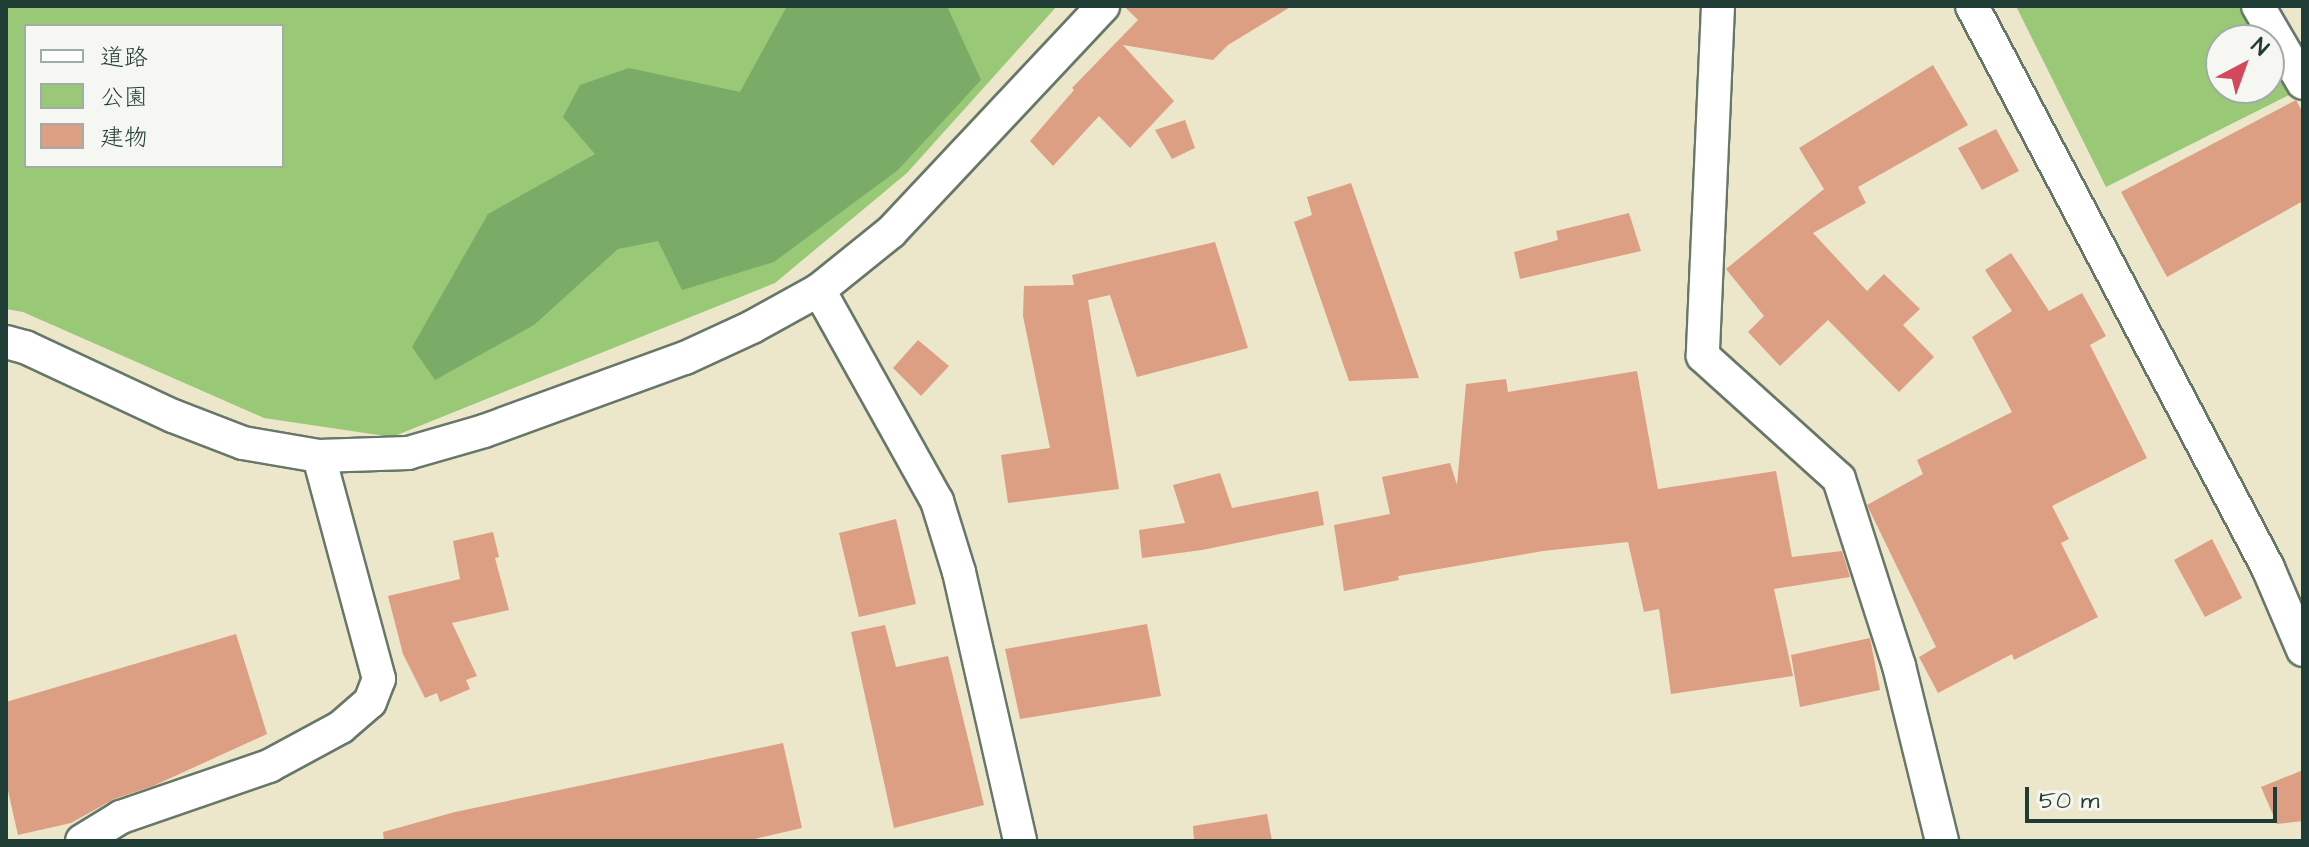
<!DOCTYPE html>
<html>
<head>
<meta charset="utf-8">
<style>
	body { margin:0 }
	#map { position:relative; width:2309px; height:847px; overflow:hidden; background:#ece6cb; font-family:"Architects Daughter","Klee One",sans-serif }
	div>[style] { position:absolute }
	.green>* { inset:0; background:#99c877 }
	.forest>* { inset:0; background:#7aac68 }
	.building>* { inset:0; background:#dd9f83 }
	.roads { filter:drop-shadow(2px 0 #677869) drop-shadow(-2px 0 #677869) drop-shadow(0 2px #677869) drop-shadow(0 -2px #677869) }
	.minor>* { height:32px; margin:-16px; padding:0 16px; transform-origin:16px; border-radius:16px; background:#fff }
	span { translate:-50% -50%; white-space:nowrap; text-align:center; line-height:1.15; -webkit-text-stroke:8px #f6f6f2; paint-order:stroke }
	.frame { position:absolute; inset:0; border:8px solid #1f3d34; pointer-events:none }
	.legend { position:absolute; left:24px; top:24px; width:260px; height:144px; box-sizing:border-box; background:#f6f6f2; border:2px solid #a0aca6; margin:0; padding:10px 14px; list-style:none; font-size:24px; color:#1f3d34 }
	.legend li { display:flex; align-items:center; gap:16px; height:40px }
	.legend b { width:40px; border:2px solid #a0aca6 }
	.north { position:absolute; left:2205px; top:24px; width:80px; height:80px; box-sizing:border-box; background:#f6f6f2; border:2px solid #a0aca6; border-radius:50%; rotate:41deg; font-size:22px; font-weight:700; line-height:32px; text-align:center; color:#1f3d34 }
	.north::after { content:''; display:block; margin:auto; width:28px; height:36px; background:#d1495b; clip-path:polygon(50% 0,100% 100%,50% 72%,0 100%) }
	.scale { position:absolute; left:2025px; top:787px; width:252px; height:36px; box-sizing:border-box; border:4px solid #1f3d34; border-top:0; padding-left:10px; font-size:24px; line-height:28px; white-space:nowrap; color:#1f3d34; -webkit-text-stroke:6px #f6f6f2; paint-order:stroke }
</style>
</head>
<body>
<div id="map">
	<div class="green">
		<i style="clip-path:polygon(evenodd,6px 6px,1057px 6px,907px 173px,775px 283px,392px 437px,264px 418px,23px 312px,6px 309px,6px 6px,26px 26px,282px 26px,282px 166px,26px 166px,26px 26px)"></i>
		<i style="clip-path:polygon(2016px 6px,2243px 6px,2261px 40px,2221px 40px,2221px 88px,2269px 88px,2269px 54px,2291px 94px,2106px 187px)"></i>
	</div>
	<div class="forest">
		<i style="clip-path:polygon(787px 6px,947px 6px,981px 80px,898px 170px,774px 262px,682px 290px,658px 241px,618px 249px,534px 325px,435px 380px,412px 347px,488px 214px,595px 154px,563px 117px,580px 85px,629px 68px,740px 92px)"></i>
	</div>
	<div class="building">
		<i style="clip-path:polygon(1124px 6px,1292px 6px,1228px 45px,1213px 60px,1123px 45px,1174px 101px,1130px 148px,1099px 116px,1053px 166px,1030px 141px,1074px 90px,1072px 88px,1138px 20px)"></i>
		<i style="clip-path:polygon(1933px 65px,1968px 125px,1858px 187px,1866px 203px,1813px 233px,1867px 291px,1884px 274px,1920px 309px,1903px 325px,1934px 357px,1899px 392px,1828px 320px,1780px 366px,1748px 332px,1764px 316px,1726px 269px,1824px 189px,1799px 148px)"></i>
		<i style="clip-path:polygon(2296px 100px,2303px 113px,2303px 201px,2167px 277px,2121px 192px)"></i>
		<i style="clip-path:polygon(1185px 120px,1195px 148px,1172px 159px,1155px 130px)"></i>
		<i style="clip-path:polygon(1996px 129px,2019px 171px,1982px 190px,1958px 148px)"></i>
		<i style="clip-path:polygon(1351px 183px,1419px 378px,1349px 381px,1294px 222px,1312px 215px,1307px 197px)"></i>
		<i style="clip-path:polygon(1629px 213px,1641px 251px,1520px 279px,1514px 252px,1558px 240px,1556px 231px)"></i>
		<i style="clip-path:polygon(1215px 242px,1248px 348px,1137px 377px,1110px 295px,1088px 300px,1119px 489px,1008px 503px,1001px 455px,1050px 448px,1023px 316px,1024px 286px,1074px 285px,1072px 275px)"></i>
		<i style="clip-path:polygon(2011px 253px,2049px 311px,2082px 293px,2106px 336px,2090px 345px,2147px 458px,2052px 506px,2069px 539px,2061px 543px,2098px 617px,2014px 660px,2012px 654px,1938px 693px,1919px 657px,1936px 647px,1867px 505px,1923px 474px,1917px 460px,2012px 412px,1972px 337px,2012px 311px,1985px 270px)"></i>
		<i style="clip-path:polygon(918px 340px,949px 366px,921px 396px,893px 368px)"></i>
		<i style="clip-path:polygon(1637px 371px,1658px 489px,1776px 471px,1792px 557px,1842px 551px,1850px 577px,1774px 589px,1793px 676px,1671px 694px,1659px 609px,1644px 612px,1628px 542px,1543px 551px,1398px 576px,1399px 580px,1344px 591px,1334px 525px,1390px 514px,1382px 477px,1450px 463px,1457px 485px,1466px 384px,1506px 379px,1508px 392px)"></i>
		<i style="clip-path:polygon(1220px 473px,1232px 508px,1318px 491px,1324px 525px,1202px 550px,1142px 558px,1139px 530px,1185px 523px,1173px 485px)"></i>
		<i style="clip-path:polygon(896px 519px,916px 604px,859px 617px,839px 533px)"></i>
		<i style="clip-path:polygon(493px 532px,499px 557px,495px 558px,509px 610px,452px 623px,477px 676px,466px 680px,470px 689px,440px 702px,437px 693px,425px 698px,403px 654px,388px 596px,460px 579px,453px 541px)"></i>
		<i style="clip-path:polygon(2212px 539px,2242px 598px,2205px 617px,2174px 560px)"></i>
		<i style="clip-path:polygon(1147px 624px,1161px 696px,1020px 719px,1005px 649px)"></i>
		<i style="clip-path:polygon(885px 625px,896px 667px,948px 656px,984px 805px,894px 828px,851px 632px)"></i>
		<i style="clip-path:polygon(236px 634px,267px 734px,153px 786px,114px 799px,71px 823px,18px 835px,6px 782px,6px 702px)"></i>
		<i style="clip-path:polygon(1870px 638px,1880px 690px,1800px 707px,1791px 655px)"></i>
		<i style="clip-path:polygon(783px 743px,802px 828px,746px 841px,384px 841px,383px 832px,455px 812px)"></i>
		<i style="clip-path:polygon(2303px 770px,2303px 821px,2277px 824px,2261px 787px)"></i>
		<i style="clip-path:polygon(1267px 814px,1272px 841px,1194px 841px,1193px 826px)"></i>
	</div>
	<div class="roads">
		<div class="minor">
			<i style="left:1718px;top:6px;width:350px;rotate:92.5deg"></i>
			<i style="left:1703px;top:356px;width:183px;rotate:42.1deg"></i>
			<i style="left:1839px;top:479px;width:196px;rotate:72.2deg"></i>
			<i style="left:1899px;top:666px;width:180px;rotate:76.2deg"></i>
			<i style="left:1972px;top:6px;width:635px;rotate:62.22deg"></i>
			<i style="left:2268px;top:568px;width:89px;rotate:66.9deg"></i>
			<i style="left:2258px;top:6px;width:89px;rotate:59.7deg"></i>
			<i style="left:819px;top:290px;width:242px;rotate:60.8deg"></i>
			<i style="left:937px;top:501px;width:74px;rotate:72.8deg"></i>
			<i style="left:959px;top:572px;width:276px;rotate:77.2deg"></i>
			<i style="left:6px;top:342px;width:20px;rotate:15deg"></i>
			<i style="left:25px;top:347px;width:163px;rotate:25deg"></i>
			<i style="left:173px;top:416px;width:75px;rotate:21.1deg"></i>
			<i style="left:243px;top:443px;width:77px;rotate:9.7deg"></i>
			<i style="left:319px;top:456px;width:89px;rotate:-1.9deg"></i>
			<i style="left:408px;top:453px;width:79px;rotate:-16.1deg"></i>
			<i style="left:484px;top:431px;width:214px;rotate:-20deg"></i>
			<i style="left:685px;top:358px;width:74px;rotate:-24.8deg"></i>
			<i style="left:752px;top:327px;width:77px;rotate:-28.9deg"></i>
			<i style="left:819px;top:290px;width:92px;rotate:-38.9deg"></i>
			<i style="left:891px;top:232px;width:310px;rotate:-46.8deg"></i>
			<i style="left:82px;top:841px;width:46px;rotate:-31.6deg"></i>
			<i style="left:121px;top:817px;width:157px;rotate:-19deg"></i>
			<i style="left:269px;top:766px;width:82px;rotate:-28.4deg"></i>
			<i style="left:341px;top:727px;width:38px;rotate:-41deg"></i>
			<i style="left:370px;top:702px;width:25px;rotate:-69deg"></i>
			<i style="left:379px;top:679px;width:231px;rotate:-105.1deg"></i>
		</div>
	</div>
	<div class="frame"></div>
	<ul class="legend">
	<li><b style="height:10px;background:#fff"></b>道路</li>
	<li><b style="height:22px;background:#99c877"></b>公園</li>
	<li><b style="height:22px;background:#dd9f83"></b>建物</li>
	</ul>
	<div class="north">N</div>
	<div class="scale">50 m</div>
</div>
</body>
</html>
